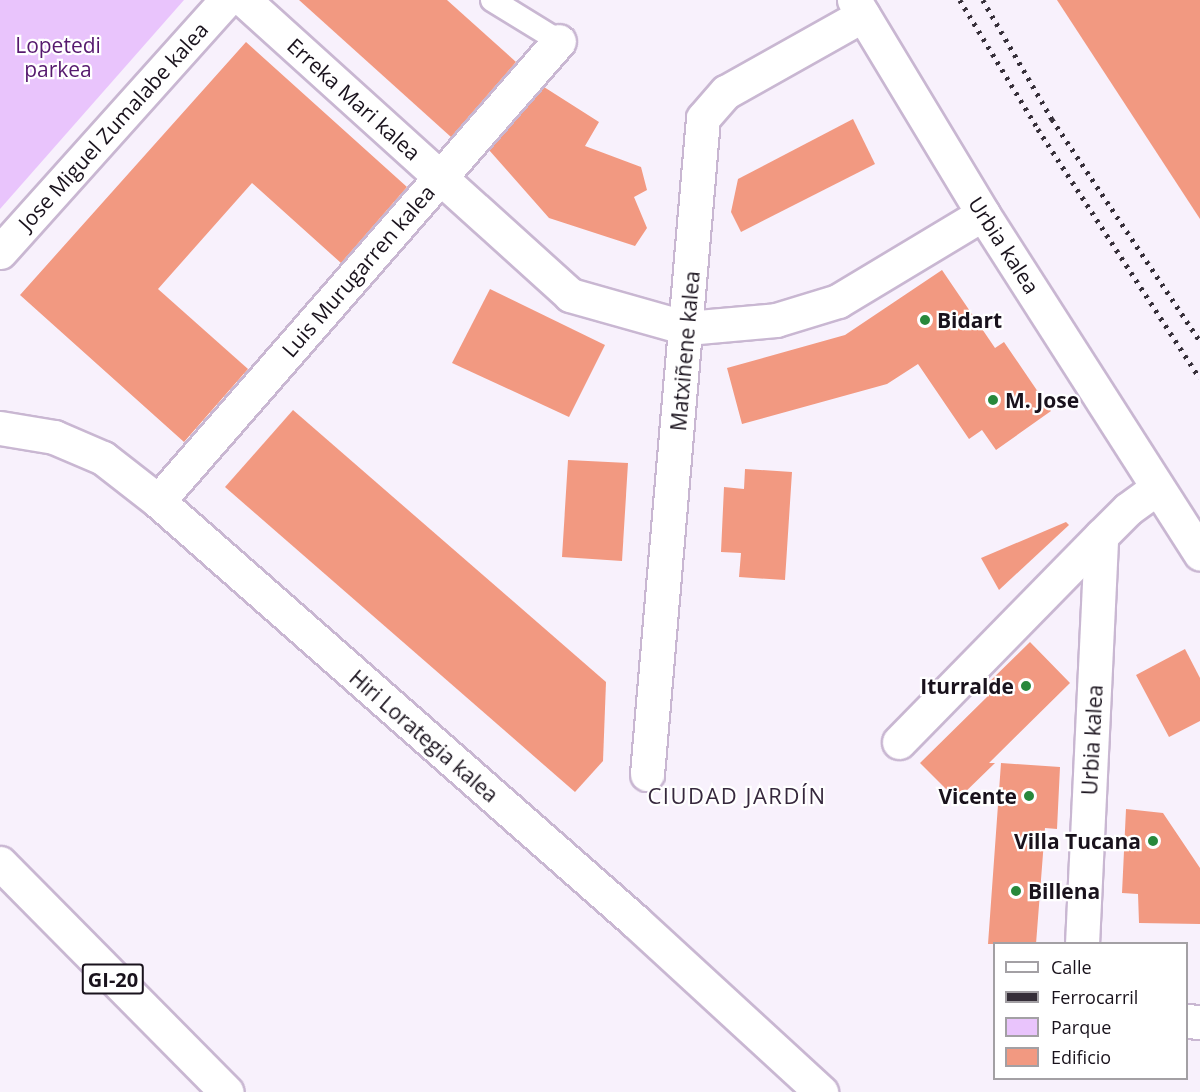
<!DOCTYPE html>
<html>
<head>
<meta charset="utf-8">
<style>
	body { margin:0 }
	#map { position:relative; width:1200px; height:1092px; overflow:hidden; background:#f8f1fc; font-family:"Open Sans",sans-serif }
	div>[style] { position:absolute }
	.green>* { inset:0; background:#e9c4fc }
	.building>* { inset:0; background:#f29981 }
	.roads { filter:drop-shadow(2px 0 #c9b7d2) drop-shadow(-2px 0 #c9b7d2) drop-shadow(0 2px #c9b7d2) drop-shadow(0 -2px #c9b7d2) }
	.service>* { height:22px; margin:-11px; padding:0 11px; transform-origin:11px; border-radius:11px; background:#fff }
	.minor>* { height:33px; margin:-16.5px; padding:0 16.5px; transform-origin:16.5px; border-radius:16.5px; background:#fff }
	.motorway>* { height:33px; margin:-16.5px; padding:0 16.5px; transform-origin:16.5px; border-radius:16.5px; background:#fff }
	.rail>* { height:4.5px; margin-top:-2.25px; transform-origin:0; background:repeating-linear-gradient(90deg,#362f39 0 3px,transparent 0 9px) }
	.dots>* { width:16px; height:16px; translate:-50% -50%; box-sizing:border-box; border:3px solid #fff; border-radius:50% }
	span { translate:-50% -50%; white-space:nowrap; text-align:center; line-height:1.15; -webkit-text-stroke:4.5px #fff; paint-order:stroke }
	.shield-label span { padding:2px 4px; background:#fff; border:2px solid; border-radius:4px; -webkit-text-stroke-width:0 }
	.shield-label { font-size:20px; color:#19121c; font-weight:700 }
	.park-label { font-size:21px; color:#56196e }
	.street-label { font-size:21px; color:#19121c }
	.poi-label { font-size:21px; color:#19121c; font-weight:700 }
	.left { translate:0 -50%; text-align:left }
	.right { translate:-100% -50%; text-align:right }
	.neighbourhood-label { font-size:22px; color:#36283d; letter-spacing:1.5px }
	.legend { position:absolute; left:993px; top:942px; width:195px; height:138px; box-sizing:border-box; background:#fff; border:2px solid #a3a0a4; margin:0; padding:8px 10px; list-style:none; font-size:18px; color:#19121c }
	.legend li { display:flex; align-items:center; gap:12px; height:30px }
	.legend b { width:30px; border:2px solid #a3a0a4 }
</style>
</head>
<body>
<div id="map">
	<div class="green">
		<i style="clip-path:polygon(0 0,184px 0,0 209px)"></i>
	</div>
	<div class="building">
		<i style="clip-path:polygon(299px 0,447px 0,516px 62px,451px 137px)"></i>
		<i style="clip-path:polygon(1057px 0,1200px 0,1200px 219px)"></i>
		<i style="clip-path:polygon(246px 42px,407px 187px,341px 263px,252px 183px,158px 289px,248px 369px,184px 442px,20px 295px)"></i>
		<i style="clip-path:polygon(544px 87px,599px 122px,585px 146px,641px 167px,647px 190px,634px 197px,647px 228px,635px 246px,549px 218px,489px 150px)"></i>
		<i style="clip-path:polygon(853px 119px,875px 164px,741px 232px,731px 212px,738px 179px)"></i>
		<i style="clip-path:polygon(942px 270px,995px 348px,1004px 342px,1051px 411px,996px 450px,982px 430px,969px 439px,918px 364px,887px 384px,742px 424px,727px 368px,845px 335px)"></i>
		<i style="clip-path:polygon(490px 289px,605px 345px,569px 417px,452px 363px)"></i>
		<i style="clip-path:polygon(293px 410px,606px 682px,603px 761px,575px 792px,225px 487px)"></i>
		<i style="clip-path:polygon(568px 460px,628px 463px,622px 561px,562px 557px)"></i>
		<i style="clip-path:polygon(745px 469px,792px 472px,785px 580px,739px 577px,741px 553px,721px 552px,724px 487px,744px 489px)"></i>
		<i style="clip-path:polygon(1066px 522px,1069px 525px,999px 590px,981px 558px)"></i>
		<i style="clip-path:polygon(1030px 642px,1070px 683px,989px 763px,995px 763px,957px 800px,920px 763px,988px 696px,982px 689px)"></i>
		<i style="clip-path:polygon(1185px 649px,1200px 678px,1200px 721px,1169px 737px,1136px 675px)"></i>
		<i style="clip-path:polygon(1001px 763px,1060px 767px,1057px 829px,1045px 828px,1036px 944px,988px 944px)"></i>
		<i style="clip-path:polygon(1126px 809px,1163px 813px,1200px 868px,1200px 924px,1139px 923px,1138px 894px,1122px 893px)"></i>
	</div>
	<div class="roads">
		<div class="service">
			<i style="left:492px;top:0;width:79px;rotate:31.5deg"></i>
		</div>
		<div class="minor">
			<i style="left:244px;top:0;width:440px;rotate:42.1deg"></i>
			<i style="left:570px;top:295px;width:122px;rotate:15.8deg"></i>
			<i style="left:687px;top:328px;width:89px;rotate:-5.1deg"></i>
			<i style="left:776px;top:320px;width:65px;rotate:-17deg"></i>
			<i style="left:838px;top:301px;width:169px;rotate:-31deg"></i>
			<i style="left:854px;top:0;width:250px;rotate:58.9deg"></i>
			<i style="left:983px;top:214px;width:403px;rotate:57.4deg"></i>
			<i style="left:0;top:252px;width:338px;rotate:-48.1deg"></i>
			<i style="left:0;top:428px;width:55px;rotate:9.5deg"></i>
			<i style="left:54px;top:437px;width:53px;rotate:23.2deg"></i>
			<i style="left:103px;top:458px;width:70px;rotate:38deg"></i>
			<i style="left:158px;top:501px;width:636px;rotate:41.36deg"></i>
			<i style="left:635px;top:921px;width:253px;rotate:42.6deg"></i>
			<i style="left:158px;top:501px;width:610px;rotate:-48.92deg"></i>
			<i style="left:899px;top:742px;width:289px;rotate:-45.6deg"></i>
			<i style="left:647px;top:774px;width:658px;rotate:-85.12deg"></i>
			<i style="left:703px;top:118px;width:35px;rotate:-49deg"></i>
			<i style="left:726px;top:92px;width:157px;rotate:-29.3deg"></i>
			<i style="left:1082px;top:944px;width:408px;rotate:-87.3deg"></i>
			<i style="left:1101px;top:536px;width:38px;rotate:-45deg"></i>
			<i style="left:1128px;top:509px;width:36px;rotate:-36deg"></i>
			<i style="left:1186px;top:1021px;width:14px;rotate:4deg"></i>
		</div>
		<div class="motorway">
			<i style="left:0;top:863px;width:322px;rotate:45.3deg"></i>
		</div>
	</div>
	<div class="rail">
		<i style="left:960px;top:0;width:151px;rotate:58.8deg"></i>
		<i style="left:1038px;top:129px;width:297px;rotate:57deg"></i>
		<i style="left:983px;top:0;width:138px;rotate:59.9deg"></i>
		<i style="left:1052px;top:119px;width:267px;rotate:56.3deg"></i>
	</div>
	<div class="dots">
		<i style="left:925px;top:320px;background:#28883b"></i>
		<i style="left:993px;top:400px;background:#28883b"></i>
		<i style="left:1026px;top:686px;background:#28883b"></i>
		<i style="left:1029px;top:796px;background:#28883b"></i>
		<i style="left:1153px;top:841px;background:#28883b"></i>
		<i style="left:1016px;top:891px;background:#28883b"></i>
	</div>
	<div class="shield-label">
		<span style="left:113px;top:979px">GI-20</span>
	</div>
	<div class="park-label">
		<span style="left:58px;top:57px">Lopetedi<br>parkea</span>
	</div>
	<div class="street-label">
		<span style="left:354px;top:99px;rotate:42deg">Erreka Mari kalea</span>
		<span style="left:113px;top:126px;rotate:-48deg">Jose Miguel Zumalabe kalea</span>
		<span style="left:1004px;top:245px;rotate:57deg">Urbia kalea</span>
		<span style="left:358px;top:271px;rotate:-49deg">Luis Murugarren kalea</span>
		<span style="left:685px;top:351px;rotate:-85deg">Matxiñene kalea</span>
		<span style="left:424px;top:736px;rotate:41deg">Hiri Lorategia kalea</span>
		<span style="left:1092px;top:740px;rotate:-87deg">Urbia kalea</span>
	</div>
	<div class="poi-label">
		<span class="left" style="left:937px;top:320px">Bidart</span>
		<span class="left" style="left:1005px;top:400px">M. Jose</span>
		<span class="right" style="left:1014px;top:686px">Iturralde</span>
		<span class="right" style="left:1017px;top:796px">Vicente</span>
		<span class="right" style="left:1141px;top:841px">Villa Tucana</span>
		<span class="left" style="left:1028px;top:891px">Billena</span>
	</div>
	<div class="neighbourhood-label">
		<span style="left:737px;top:796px">CIUDAD JARDÍN</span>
	</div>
	<ul class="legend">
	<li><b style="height:8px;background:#fff"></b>Calle</li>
	<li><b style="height:8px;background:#362f39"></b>Ferrocarril</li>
	<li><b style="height:16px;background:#e9c4fc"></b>Parque</li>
	<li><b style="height:16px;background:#f29981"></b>Edificio</li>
	</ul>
</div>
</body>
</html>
